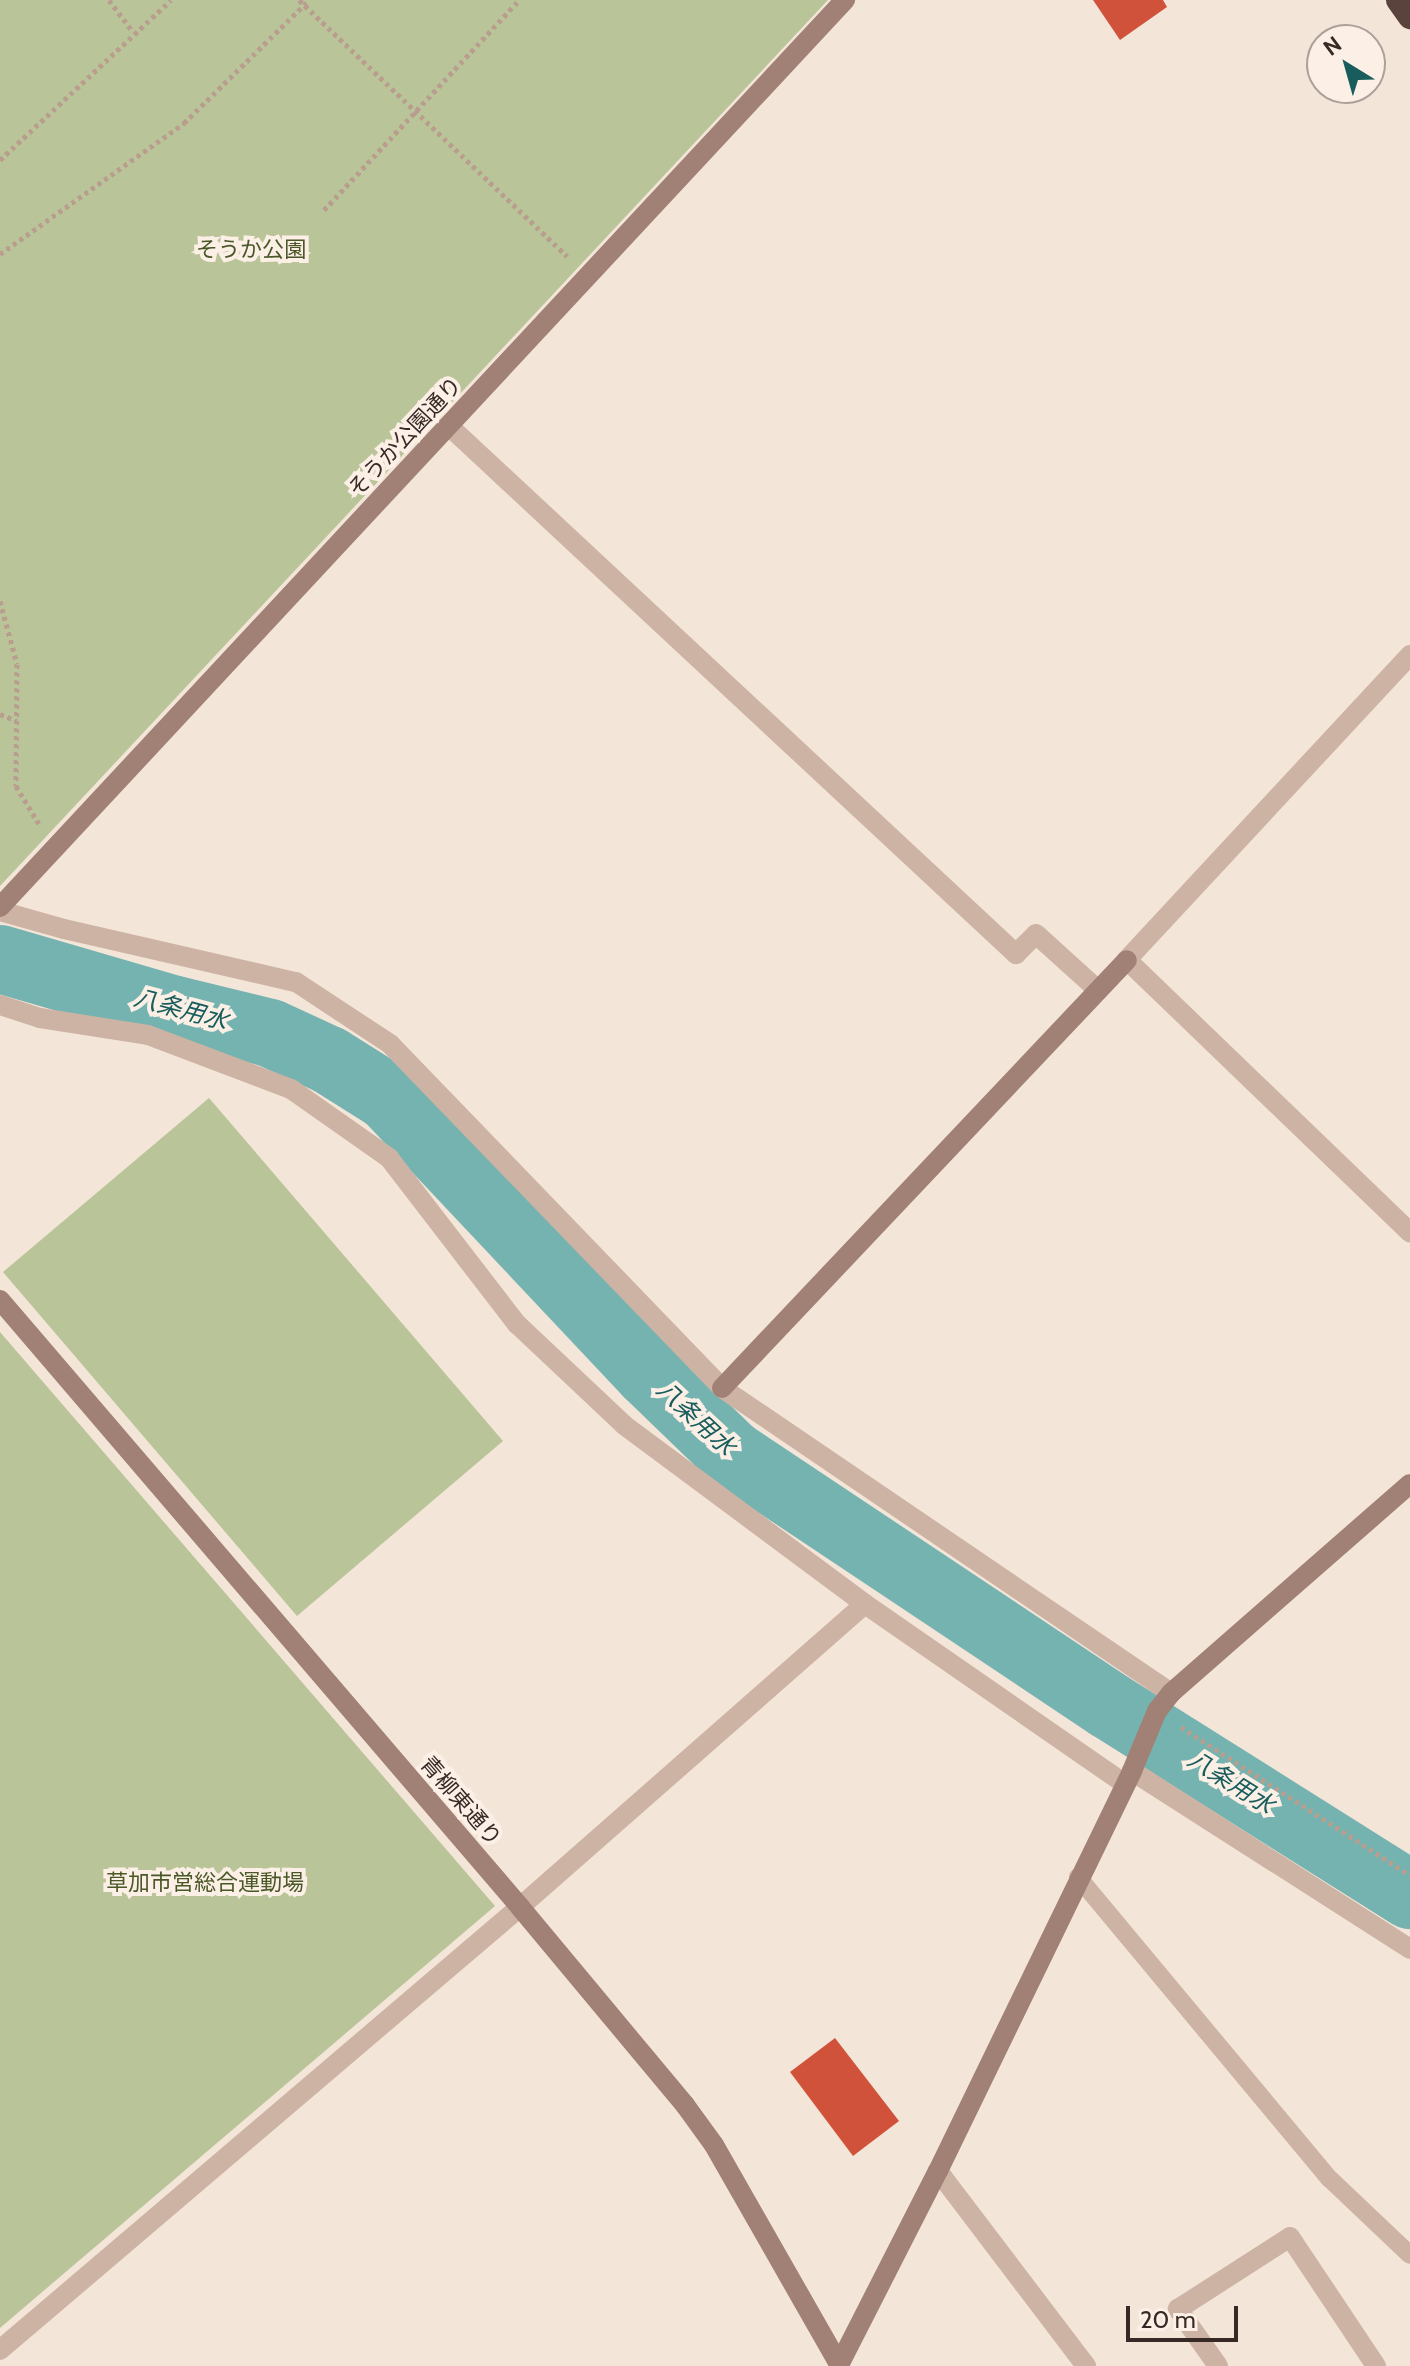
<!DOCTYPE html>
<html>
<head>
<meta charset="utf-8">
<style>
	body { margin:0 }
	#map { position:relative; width:1410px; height:2366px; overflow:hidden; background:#f4e5d9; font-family:Cabin,"Noto Sans JP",sans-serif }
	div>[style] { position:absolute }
	.green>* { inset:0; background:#b9c498 }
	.river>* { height:68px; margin:-34px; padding:0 34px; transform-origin:34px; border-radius:34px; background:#75b3b1 }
	.building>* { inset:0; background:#d1523a }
	.path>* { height:5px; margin-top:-2.5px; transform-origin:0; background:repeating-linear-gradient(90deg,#b99d8e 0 4px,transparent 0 8px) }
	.lane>* { height:18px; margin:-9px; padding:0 9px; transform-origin:9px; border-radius:9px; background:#cdb3a4 }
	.street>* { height:20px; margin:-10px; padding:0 10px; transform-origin:10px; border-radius:10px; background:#cdb3a4 }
	.secondary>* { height:20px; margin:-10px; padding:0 10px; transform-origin:10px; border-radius:10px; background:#a18175 }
	.highway>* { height:24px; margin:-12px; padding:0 12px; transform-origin:12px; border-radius:12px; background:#59433c }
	span { translate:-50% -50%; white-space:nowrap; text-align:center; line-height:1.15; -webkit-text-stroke:8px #fbefe6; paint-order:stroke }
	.park-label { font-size:22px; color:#4a5828 }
	.street-label { font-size:22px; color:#372a26 }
	.water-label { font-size:24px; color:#185d5c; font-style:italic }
	.north { position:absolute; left:1306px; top:24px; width:80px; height:80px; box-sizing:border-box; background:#fbefe6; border:2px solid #ada099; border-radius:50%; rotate:323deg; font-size:22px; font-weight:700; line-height:32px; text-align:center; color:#372a26 }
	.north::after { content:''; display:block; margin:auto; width:28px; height:36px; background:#185d5c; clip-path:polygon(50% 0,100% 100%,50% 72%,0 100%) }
	.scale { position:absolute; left:1126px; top:2306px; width:112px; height:36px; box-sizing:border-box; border:4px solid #372a26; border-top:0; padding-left:10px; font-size:24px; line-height:28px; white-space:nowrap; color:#372a26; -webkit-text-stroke:6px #fbefe6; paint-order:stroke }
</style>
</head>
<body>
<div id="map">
	<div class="green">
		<i style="clip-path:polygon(0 0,828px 0,0 886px)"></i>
		<i style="clip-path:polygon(209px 1098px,503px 1441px,297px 1616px,3px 1272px)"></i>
		<i style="clip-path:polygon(0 1332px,495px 1906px,0 2328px)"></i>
	</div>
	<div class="river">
		<i style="left:0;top:959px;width:183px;rotate:16.2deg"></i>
		<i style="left:176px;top:1010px;width:97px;rotate:13.7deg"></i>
		<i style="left:270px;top:1033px;width:65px;rotate:24.6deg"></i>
		<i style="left:329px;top:1060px;width:70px;rotate:32.1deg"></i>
		<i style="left:388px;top:1097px;width:379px;rotate:46.7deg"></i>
		<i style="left:648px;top:1373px;width:117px;rotate:44deg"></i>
		<i style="left:732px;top:1454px;width:454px;rotate:33.7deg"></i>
		<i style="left:1110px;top:1706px;width:355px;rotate:32.2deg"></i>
	</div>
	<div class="building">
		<i style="clip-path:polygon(1093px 0,1163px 0,1167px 7px,1120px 40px)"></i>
		<i style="clip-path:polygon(835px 2038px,899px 2121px,853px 2156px,790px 2072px)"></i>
	</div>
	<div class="path">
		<i style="left:109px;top:0;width:40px;rotate:53deg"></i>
		<i style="left:299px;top:0;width:371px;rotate:43.7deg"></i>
		<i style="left:0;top:160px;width:234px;rotate:-43.1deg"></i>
		<i style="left:324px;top:210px;width:287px;rotate:-47.1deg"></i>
		<i style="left:0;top:254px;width:226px;rotate:-35.4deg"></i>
		<i style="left:184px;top:123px;width:175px;rotate:-44.5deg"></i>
		<i style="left:0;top:601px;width:65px;rotate:74.9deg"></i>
		<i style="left:17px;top:664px;width:122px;rotate:90.5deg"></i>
		<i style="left:16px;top:786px;width:44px;rotate:58.8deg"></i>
		<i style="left:0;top:714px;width:18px;rotate:22deg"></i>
		<i style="left:1181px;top:1727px;width:273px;rotate:32.9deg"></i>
	</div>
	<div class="lane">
		<i style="left:1078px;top:1877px;width:393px;rotate:50.2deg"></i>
		<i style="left:1330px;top:2179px;width:110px;rotate:43.5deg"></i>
	</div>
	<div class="street">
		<i style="left:449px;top:426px;width:775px;rotate:42.96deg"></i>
		<i style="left:1016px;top:954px;width:28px;rotate:-45deg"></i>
		<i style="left:1036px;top:934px;width:84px;rotate:42.1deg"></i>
		<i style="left:1410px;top:655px;width:416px;rotate:132.9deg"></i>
		<i style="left:1127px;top:960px;width:393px;rotate:43.9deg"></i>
		<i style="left:0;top:911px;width:66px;rotate:15.7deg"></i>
		<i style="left:64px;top:929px;width:238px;rotate:12.9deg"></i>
		<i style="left:296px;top:982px;width:113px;rotate:33.4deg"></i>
		<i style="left:390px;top:1044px;width:478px;rotate:46deg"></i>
		<i style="left:722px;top:1388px;width:543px;rotate:34.19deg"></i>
		<i style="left:0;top:1005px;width:42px;rotate:18deg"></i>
		<i style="left:40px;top:1018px;width:109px;rotate:8.9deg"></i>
		<i style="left:148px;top:1035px;width:153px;rotate:20.7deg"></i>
		<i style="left:291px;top:1089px;width:120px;rotate:35.1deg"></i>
		<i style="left:389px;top:1158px;width:210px;rotate:52.4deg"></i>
		<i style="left:517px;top:1324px;width:147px;rotate:43.3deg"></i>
		<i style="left:624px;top:1425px;width:300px;rotate:36.6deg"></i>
		<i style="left:865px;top:1604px;width:316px;rotate:34.7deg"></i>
		<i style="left:1132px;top:1771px;width:330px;rotate:32.6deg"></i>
		<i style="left:938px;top:2171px;width:245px;rotate:52.8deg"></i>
		<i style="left:0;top:2350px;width:683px;rotate:-40.43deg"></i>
		<i style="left:520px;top:1907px;width:459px;rotate:-41.3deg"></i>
		<i style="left:1218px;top:2366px;width:70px;rotate:-125.1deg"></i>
		<i style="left:1178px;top:2309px;width:133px;rotate:-32.7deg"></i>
		<i style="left:1290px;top:2237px;width:155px;rotate:56.3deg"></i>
	</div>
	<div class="secondary">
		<i style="left:0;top:907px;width:1240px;rotate:-47.03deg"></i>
		<i style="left:0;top:1300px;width:799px;rotate:49.41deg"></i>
		<i style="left:520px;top:1907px;width:258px;rotate:50.2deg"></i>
		<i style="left:685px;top:2105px;width:49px;rotate:54.1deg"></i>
		<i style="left:714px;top:2145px;width:254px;rotate:60.3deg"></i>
		<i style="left:722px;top:1388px;width:589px;rotate:-46.58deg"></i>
		<i style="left:839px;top:2365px;width:218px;rotate:-63deg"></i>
		<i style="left:938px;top:2171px;width:445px;rotate:-64.1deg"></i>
		<i style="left:1132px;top:1771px;width:65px;rotate:-67.4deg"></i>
		<i style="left:1157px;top:1711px;width:23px;rotate:-52deg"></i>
		<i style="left:1171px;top:1693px;width:317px;rotate:-41.2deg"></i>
	</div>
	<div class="highway">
		<i style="left:1398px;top:0;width:21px;rotate:55deg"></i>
	</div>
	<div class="park-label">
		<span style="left:251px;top:250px">そうか公園</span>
		<span style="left:205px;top:1883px">草加市営総合運動場</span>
	</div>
	<div class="street-label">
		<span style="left:405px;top:437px;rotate:-47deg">そうか公園通り</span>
		<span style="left:461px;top:1801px;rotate:49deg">青柳東通り</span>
	</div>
	<div class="water-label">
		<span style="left:181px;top:1009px;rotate:15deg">八条用水</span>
		<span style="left:696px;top:1418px;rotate:43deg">八条用水</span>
		<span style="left:1231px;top:1782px;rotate:32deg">八条用水</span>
	</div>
	<div class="north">N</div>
	<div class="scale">20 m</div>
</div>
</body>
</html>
